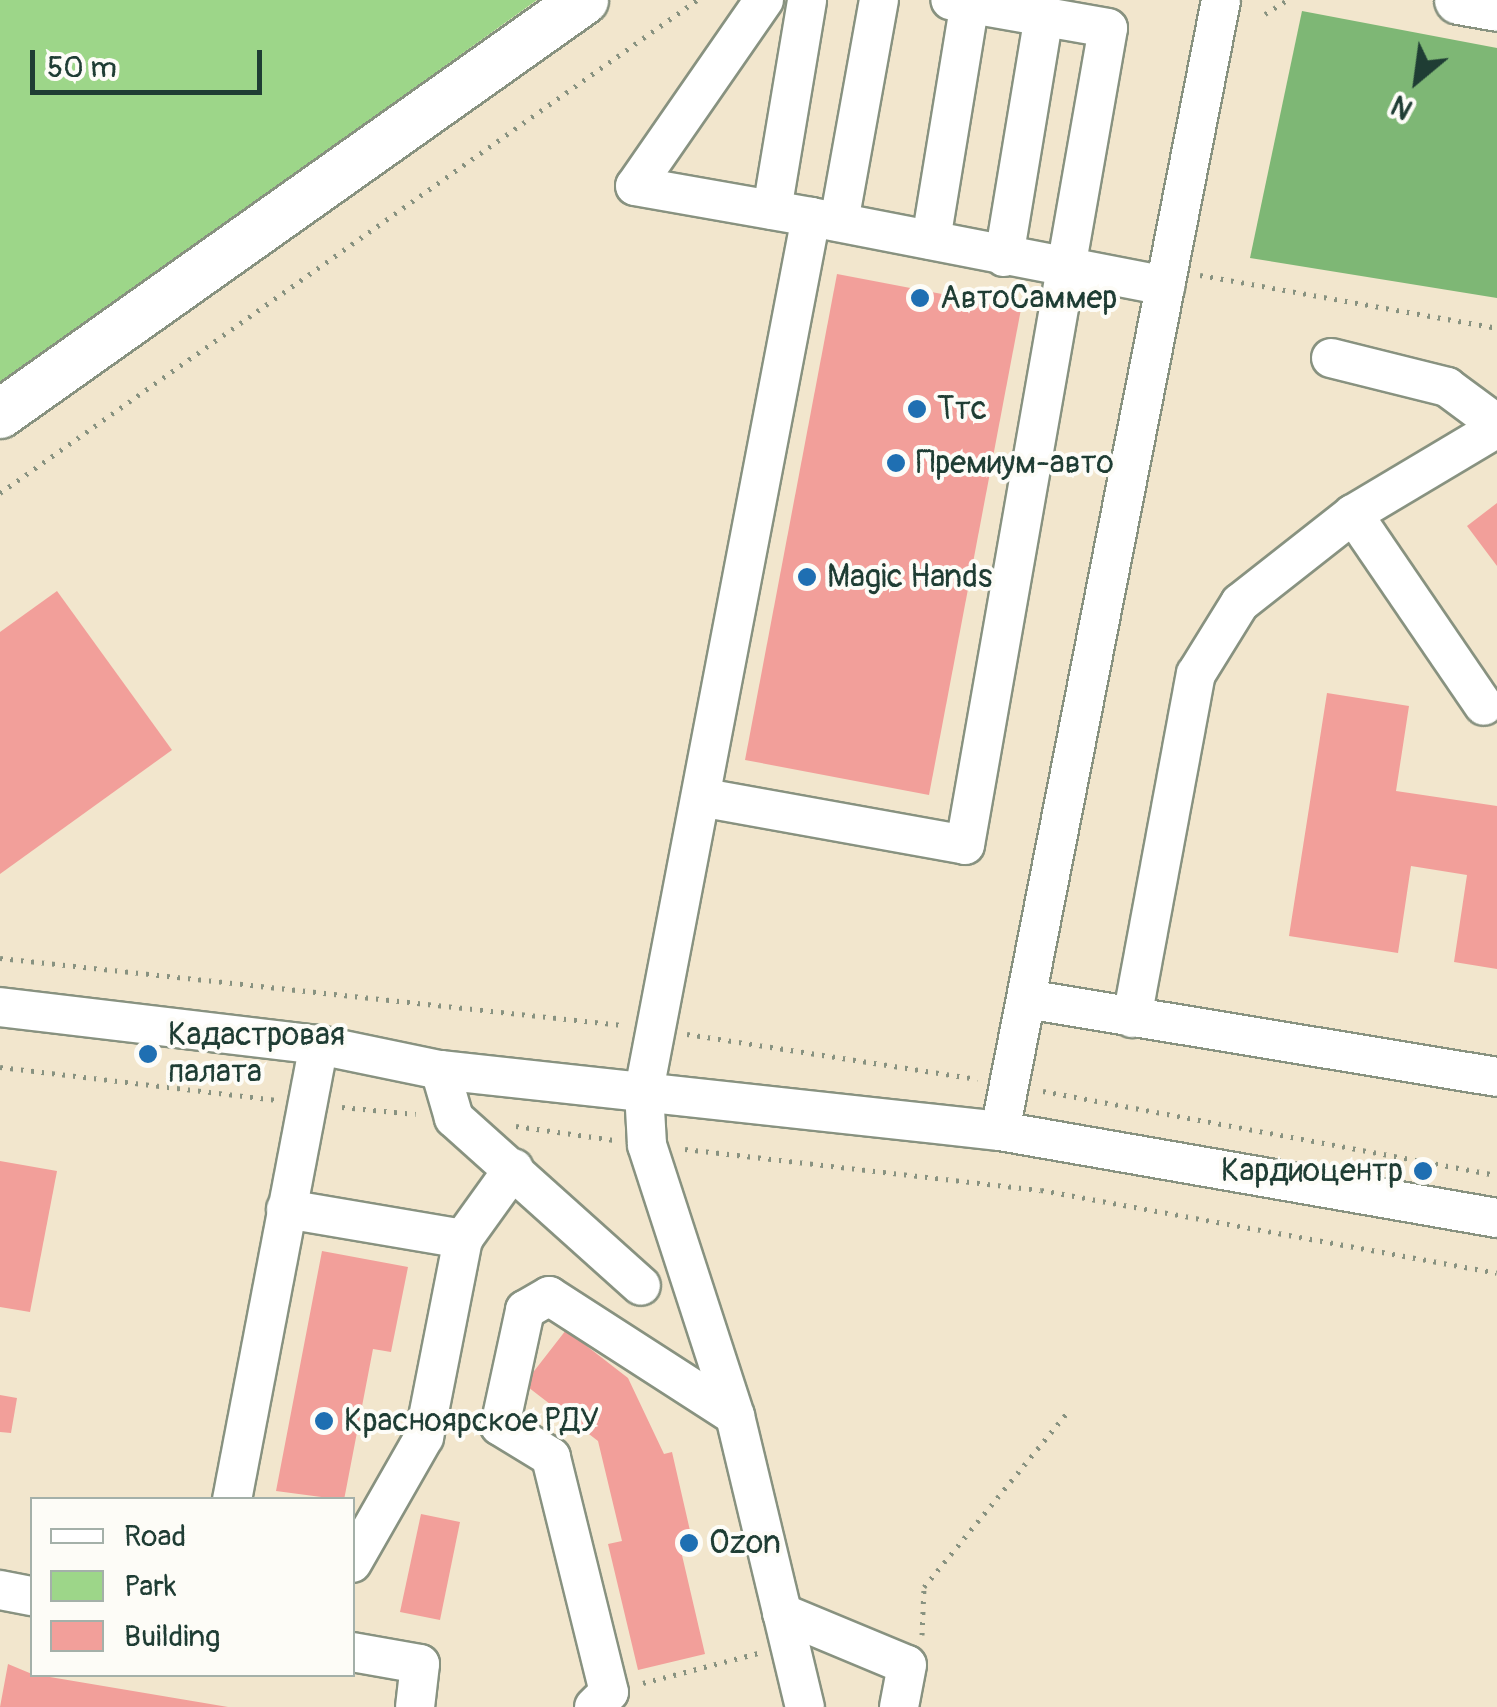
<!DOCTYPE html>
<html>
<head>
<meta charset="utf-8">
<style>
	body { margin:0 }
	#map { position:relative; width:1497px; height:1707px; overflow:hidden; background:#f2e6cd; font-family:Pangolin,sans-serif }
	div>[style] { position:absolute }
	.green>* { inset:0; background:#9dd689 }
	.forest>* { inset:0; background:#7eb775 }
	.building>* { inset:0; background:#f29f9a }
	.path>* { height:5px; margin-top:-2.5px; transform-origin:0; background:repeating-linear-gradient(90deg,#889280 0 2.5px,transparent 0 10.5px) }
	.roads { filter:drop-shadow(2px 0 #889280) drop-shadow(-2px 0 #889280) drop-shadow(0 2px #889280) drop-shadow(0 -2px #889280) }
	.minor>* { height:38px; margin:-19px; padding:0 19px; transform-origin:19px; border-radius:19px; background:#fff }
	.major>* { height:48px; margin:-24px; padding:0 24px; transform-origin:24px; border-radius:24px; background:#fff }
	.dots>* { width:28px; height:28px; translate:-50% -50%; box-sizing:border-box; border:5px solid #fdfcf7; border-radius:50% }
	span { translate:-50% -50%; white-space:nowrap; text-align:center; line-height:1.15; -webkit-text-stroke:8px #fdfcf7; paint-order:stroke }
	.poi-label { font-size:32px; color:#1f3d34 }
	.left { translate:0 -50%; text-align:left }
	.right { translate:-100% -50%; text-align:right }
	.legend { position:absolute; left:30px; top:1497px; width:325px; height:180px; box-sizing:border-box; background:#fdfcf7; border:2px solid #a4b0a9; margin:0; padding:12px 18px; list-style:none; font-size:30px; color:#1f3d34 }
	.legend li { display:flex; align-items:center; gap:20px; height:50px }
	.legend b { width:50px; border:2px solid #a4b0a9 }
	.north { position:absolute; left:1367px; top:30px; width:100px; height:100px; -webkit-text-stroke:8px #fdfcf7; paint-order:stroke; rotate:209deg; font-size:28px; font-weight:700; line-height:40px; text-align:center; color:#1f3d34 }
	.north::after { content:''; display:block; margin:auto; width:35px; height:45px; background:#1f3d34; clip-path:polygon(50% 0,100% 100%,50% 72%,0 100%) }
	.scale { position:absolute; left:30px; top:50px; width:232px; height:45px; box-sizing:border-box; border:5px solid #1f3d34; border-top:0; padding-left:12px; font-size:30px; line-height:35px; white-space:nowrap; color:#1f3d34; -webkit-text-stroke:8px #fdfcf7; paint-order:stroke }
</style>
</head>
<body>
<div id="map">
	<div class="green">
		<i style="clip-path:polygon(0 0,537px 0,0 385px)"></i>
	</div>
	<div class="forest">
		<i style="clip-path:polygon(1302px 11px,1497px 48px,1497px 298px,1250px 258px)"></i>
	</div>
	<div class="building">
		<i style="clip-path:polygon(837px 274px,1021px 309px,929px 795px,745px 760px)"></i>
		<i style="clip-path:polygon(1497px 503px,1497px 566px,1467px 526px)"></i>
		<i style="clip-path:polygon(57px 591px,172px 750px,0 874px,0 632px)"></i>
		<i style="clip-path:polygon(1327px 693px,1409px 706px,1396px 791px,1497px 806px,1497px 969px,1454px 962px,1467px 875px,1411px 866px,1398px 953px,1289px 936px)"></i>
		<i style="clip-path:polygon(0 1161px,57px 1171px,30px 1312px,0 1307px)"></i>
		<i style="clip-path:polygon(322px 1251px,408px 1267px,391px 1352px,373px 1349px,344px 1500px,276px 1491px)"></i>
		<i style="clip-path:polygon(566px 1330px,628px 1378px,664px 1454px,672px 1452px,691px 1535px,678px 1538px,705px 1654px,638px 1670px,608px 1544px,622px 1541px,598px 1441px,524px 1384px)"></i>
		<i style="clip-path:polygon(0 1395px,17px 1398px,11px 1433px,0 1432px)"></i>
		<i style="clip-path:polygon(421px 1514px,460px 1522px,440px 1620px,400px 1612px)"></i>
		<i style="clip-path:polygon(8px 1664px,32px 1674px,228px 1707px,0 1707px)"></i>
	</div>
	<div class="path">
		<i style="left:1265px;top:14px;width:26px;rotate:-32deg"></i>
		<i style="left:1200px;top:275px;width:302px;rotate:10.1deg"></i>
		<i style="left:0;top:493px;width:854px;rotate:-35.27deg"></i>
		<i style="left:0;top:958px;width:626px;rotate:6.15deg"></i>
		<i style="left:687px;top:1034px;width:294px;rotate:8.8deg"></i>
		<i style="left:0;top:1067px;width:279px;rotate:6.8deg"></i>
		<i style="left:1043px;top:1091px;width:462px;rotate:10.5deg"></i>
		<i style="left:342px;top:1107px;width:74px;rotate:5.4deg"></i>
		<i style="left:516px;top:1126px;width:99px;rotate:8.1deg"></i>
		<i style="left:685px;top:1149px;width:358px;rotate:6.6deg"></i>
		<i style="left:1041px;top:1190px;width:463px;rotate:10.3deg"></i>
		<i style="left:922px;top:1635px;width:48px;rotate:-87.6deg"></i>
		<i style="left:924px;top:1587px;width:225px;rotate:-50.6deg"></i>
		<i style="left:643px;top:1683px;width:119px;rotate:-14.6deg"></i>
	</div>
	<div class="roads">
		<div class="minor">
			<i style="left:764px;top:0;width:226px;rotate:124.7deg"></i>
			<i style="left:635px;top:186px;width:179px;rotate:10deg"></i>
			<i style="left:811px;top:217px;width:890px;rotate:100.82deg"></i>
			<i style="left:644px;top:1091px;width:54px;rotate:86.8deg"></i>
			<i style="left:647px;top:1145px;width:285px;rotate:72deg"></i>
			<i style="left:735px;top:1416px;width:299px;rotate:76.5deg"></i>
			<i style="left:772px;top:210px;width:213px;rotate:-80.5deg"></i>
			<i style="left:811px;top:217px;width:361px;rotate:11deg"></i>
			<i style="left:839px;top:222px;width:226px;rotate:-79.8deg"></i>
			<i style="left:931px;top:240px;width:240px;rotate:-80.7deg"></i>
			<i style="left:1004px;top:257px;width:244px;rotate:-80.6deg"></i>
			<i style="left:1331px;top:358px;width:120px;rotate:14deg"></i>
			<i style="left:1447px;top:387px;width:62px;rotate:36.5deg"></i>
			<i style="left:1353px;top:514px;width:232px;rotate:55.7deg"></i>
			<i style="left:705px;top:798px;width:264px;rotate:10.2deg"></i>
			<i style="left:965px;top:845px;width:829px;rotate:-80.07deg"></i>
			<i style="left:1108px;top:28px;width:160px;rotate:-170deg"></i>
			<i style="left:1026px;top:999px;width:477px;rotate:9.4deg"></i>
			<i style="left:0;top:1007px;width:321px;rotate:6.8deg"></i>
			<i style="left:319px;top:1045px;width:124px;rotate:11.7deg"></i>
			<i style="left:440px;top:1070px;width:563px;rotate:6.22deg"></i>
			<i style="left:1000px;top:1131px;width:505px;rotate:9.93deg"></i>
			<i style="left:1132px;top:1018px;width:350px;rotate:-79.5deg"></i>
			<i style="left:1196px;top:674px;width:84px;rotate:-58.2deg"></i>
			<i style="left:1240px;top:603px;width:144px;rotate:-38.2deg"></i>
			<i style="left:1353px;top:514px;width:168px;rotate:-30.8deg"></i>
			<i style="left:440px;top:1070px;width:50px;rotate:73.7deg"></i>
			<i style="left:454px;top:1118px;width:251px;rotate:41.9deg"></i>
			<i style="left:1000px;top:1131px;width:1152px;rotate:-78.94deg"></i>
			<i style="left:286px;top:1209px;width:180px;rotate:9.6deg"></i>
			<i style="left:463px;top:1239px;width:202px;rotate:101.1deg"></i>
			<i style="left:424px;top:1437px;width:145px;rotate:119.7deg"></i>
			<i style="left:463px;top:1239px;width:87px;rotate:-54.3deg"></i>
			<i style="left:232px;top:1500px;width:463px;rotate:-79.2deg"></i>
			<i style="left:0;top:1590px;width:33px;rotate:11deg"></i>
			<i style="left:782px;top:1613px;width:135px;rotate:22.6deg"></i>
			<i style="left:907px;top:1665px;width:43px;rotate:100.8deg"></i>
			<i style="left:352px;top:1652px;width:69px;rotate:10deg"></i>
			<i style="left:420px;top:1664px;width:43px;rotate:96.6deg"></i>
			<i style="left:594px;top:1707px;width:21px;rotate:-45deg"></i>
			<i style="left:609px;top:1692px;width:242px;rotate:-103.9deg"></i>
			<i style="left:551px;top:1457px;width:60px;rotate:-148.7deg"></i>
			<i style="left:500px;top:1426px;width:119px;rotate:-77.8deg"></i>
			<i style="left:525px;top:1310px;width:28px;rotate:-30deg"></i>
			<i style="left:549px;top:1296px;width:221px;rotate:32.8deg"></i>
		</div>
		<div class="major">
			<i style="left:1459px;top:0;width:39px;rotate:10deg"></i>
			<i style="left:0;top:414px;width:716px;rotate:-35.33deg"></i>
		</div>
	</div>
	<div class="dots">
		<i style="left:920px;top:298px;background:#1f6fb2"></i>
		<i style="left:917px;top:409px;background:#1f6fb2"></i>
		<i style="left:896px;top:463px;background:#1f6fb2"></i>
		<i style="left:807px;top:577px;background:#1f6fb2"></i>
		<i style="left:148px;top:1054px;background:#1f6fb2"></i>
		<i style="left:1423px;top:1171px;background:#1f6fb2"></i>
		<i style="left:324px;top:1421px;background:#1f6fb2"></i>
		<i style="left:689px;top:1543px;background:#1f6fb2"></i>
	</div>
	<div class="poi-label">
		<span class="left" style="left:940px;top:298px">АвтоСаммер</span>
		<span class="left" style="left:937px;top:409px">Ттс</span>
		<span class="left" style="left:916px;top:463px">Премиум-авто</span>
		<span class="left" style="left:827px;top:577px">Magic Hands</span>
		<span class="left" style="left:168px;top:1054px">Кадастровая<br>палата</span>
		<span class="right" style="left:1403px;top:1171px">Кардиоцентр</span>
		<span class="left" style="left:344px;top:1421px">Красноярское РДУ</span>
		<span class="left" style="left:709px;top:1543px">Ozon</span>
	</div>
	<ul class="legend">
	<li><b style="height:12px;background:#fff"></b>Road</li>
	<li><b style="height:28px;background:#9dd689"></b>Park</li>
	<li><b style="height:28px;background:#f29f9a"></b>Building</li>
	</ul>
	<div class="north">N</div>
	<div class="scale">50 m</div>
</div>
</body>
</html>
